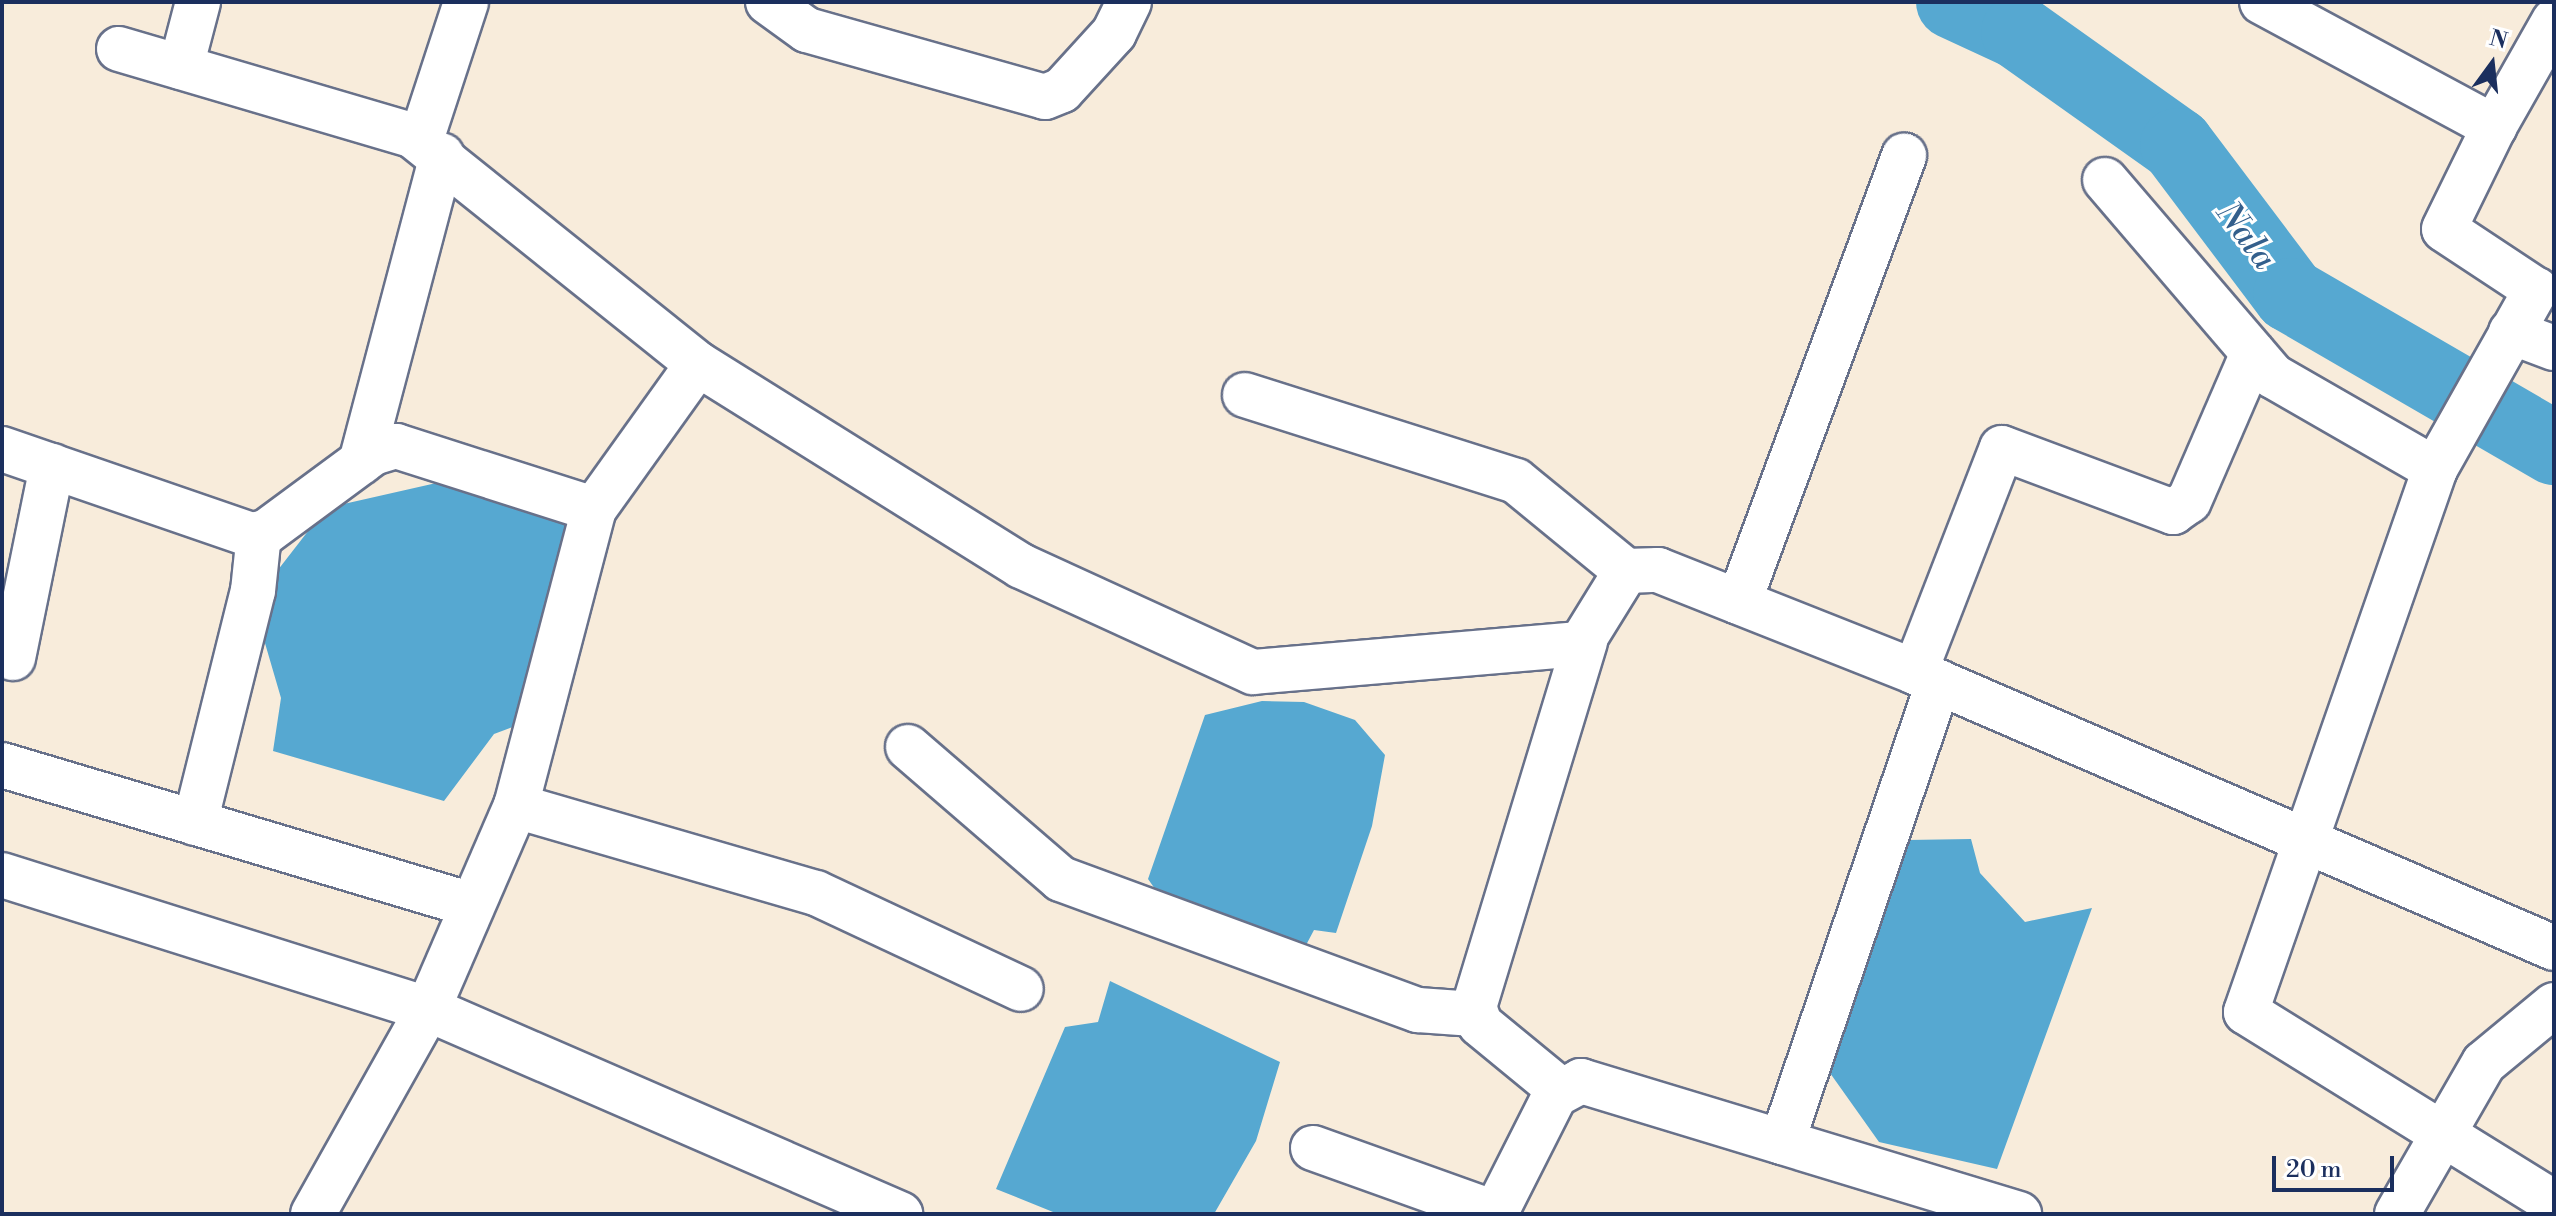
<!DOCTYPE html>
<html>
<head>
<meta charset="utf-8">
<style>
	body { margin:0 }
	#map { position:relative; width:2556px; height:1216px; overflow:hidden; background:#f8ecdb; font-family:"Libre Bodoni",serif }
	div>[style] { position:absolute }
	.water>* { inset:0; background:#56a8d1 }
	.river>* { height:74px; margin:-37px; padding:0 37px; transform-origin:37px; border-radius:37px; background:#56a8d1 }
	.roads { filter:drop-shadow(2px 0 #68718a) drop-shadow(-2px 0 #68718a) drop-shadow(0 2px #68718a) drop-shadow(0 -2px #68718a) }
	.minor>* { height:44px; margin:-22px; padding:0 22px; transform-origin:22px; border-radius:22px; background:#fff }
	span { translate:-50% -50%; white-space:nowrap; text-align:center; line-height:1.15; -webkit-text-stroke:6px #fff; paint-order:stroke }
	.water-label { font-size:34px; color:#335f8c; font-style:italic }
	.frame { position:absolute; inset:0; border:4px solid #1b2f5e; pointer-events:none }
	.north { position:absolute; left:2452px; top:24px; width:80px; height:80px; -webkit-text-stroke:6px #fff; paint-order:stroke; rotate:15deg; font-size:22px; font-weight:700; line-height:32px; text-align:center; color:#1b2f5e }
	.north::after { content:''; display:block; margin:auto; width:28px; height:36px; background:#1b2f5e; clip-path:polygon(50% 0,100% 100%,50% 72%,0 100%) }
	.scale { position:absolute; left:2272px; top:1156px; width:122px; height:36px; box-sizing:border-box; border:4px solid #1b2f5e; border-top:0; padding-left:10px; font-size:24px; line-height:28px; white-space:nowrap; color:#1b2f5e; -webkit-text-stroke:6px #fff; paint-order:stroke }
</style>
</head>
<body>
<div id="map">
	<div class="water">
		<i style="clip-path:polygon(454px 479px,576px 527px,523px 723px,494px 734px,444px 801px,273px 751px,281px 698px,253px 602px,326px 508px)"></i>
		<i style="clip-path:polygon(1262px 701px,1304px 702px,1355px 720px,1385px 755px,1372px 826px,1336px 933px,1314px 930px,1296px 964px,1172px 913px,1148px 879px,1205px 715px)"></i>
		<i style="clip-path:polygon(1971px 839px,1980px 873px,2025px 922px,2092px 908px,1997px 1169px,1879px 1142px,1830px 1073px,1907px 840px)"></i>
		<i style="clip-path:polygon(1110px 981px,1280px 1062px,1256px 1141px,1214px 1214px,1058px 1214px,996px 1189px,1065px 1027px,1098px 1022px)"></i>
	</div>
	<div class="river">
		<i style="left:1953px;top:2px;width:72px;rotate:24.8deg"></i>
		<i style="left:2018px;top:32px;width:195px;rotate:35.4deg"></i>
		<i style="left:2177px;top:145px;width:188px;rotate:53deg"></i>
		<i style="left:2290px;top:295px;width:305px;rotate:30.1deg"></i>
	</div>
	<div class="roads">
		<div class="minor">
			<i style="left:768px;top:2px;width:48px;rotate:35.7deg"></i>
			<i style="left:807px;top:30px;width:247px;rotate:15.7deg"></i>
			<i style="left:1045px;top:97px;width:18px;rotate:-22deg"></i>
			<i style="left:1062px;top:90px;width:77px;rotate:-47.6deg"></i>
			<i style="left:1114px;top:33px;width:34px;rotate:-64deg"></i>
			<i style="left:2262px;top:2px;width:264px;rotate:28.3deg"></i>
			<i style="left:2494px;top:127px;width:122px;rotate:-60.5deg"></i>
			<i style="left:119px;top:49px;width:305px;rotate:16.4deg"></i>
			<i style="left:412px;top:135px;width:366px;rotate:38.7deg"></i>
			<i style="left:698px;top:364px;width:381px;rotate:32deg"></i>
			<i style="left:1021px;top:566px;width:255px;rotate:24.6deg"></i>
			<i style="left:1253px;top:672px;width:329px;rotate:-4.9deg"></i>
			<i style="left:1581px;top:644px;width:86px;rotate:-58.3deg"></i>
			<i style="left:1626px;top:571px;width:32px;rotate:-2deg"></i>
			<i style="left:1658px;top:570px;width:277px;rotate:21.6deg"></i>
			<i style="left:1915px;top:672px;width:696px;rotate:23.36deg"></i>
			<i style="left:181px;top:67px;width:67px;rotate:-75.3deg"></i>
			<i style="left:421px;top:140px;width:145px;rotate:-71.9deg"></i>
			<i style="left:2105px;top:180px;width:258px;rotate:49.4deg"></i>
			<i style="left:2273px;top:376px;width:187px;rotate:29.9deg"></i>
			<i style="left:2435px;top:469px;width:575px;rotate:109.19deg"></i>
			<i style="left:2246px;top:1012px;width:362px;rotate:31.8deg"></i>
			<i style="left:2511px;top:332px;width:46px;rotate:20.4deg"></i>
			<i style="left:1245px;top:395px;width:284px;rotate:17.6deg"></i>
			<i style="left:1516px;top:481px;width:142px;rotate:39.3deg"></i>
			<i style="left:2px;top:449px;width:264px;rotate:19deg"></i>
			<i style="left:252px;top:535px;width:14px;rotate:-12deg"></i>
			<i style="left:266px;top:532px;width:133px;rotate:-36.4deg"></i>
			<i style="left:373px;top:453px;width:24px;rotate:-17deg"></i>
			<i style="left:396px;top:446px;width:208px;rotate:17.7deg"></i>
			<i style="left:361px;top:462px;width:317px;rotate:-75.2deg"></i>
			<i style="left:2435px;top:469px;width:206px;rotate:-60.6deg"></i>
			<i style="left:2536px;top:290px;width:110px;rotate:-146.5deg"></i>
			<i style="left:2444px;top:229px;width:114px;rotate:-63.9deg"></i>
			<i style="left:1739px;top:602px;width:476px;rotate:-69.7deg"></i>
			<i style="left:13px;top:658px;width:196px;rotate:-78.5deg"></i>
			<i style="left:1915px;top:672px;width:240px;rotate:-68.8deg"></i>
			<i style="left:2002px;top:448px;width:183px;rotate:20.5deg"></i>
			<i style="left:2173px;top:512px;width:19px;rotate:-35deg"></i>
			<i style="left:2189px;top:501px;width:161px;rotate:-66.6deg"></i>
			<i style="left:908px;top:747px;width:202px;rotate:40.8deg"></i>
			<i style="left:1061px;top:879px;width:380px;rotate:20.2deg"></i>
			<i style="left:1418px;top:1010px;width:56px;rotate:4.1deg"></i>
			<i style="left:2px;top:765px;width:490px;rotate:16.6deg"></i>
			<i style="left:516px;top:806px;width:312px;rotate:16.2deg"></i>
			<i style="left:816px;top:893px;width:226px;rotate:25.1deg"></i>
			<i style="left:195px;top:823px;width:239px;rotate:-76deg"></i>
			<i style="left:253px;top:591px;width:57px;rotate:-84deg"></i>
			<i style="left:2px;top:875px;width:447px;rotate:17.5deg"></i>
			<i style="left:428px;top:1009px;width:221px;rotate:-66.6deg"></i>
			<i style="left:516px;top:806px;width:307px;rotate:-75.3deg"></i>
			<i style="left:594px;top:509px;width:178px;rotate:-54.4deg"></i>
			<i style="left:1559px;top:1089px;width:102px;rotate:-140.6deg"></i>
			<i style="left:1480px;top:1024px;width:18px;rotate:-109deg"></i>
			<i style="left:1474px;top:1007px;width:382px;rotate:-73.1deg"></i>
			<i style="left:1782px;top:1142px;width:486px;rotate:-71.2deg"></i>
			<i style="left:1313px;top:1148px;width:195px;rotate:19.7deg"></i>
			<i style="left:313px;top:1214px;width:235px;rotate:-60.7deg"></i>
			<i style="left:428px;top:1009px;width:515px;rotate:23.48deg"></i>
			<i style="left:1495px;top:1214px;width:133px;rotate:-63.2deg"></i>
			<i style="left:1555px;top:1095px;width:30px;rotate:-28deg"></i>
			<i style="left:1581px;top:1081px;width:458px;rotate:16.9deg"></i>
			<i style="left:2397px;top:1214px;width:174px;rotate:-60.1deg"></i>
			<i style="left:2484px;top:1063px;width:91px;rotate:-39.6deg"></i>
		</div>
	</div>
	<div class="water-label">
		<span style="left:2245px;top:236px;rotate:53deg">Nala</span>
	</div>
	<div class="frame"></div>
	<div class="north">N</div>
	<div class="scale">20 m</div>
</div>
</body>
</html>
